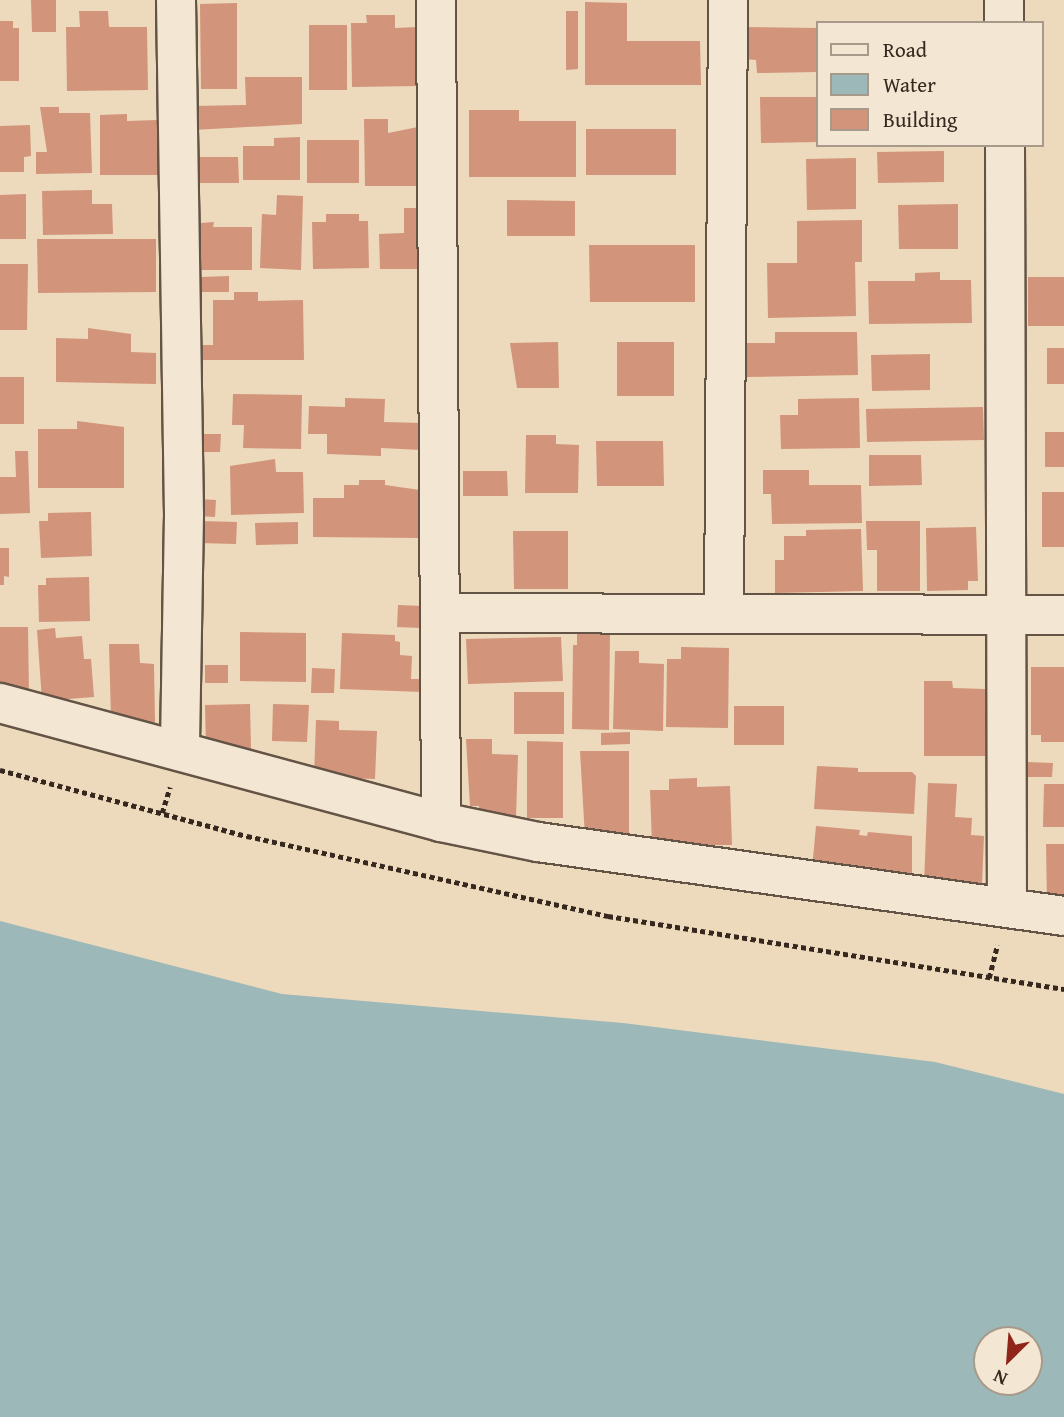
<!DOCTYPE html>
<html>
<head>
<meta charset="utf-8">
<style>
	body { margin:0 }
	#map { position:relative; width:1064px; height:1417px; overflow:hidden; background:#edd9bb; font-family:"Gentium Book Plus",serif }
	div>[style] { position:absolute }
	.water>* { inset:0; background:#9cb8b9 }
	.building>* { inset:0; background:#d2947a }
	.path>* { height:4.5px; margin-top:-2.25px; transform-origin:0; background:repeating-linear-gradient(90deg,#37281f 0 5px,transparent 0 8.5px) }
	.roads { filter:drop-shadow(2px 0 #645446) drop-shadow(-2px 0 #645446) drop-shadow(0 2px #645446) drop-shadow(0 -2px #645446) }
	.street>* { height:38px; margin:-19px; padding:0 19px; transform-origin:19px; border-radius:19px; background:#f3e6d3 }
	span { translate:-50% -50%; white-space:nowrap; text-align:center; line-height:1.15; -webkit-text-stroke:5px #f3e6d3; paint-order:stroke }
	.legend { position:absolute; left:816px; top:21px; width:228px; height:126px; box-sizing:border-box; background:#f3e6d3; border:2px solid #a89a8b; margin:0; padding:9px 12px; list-style:none; font-size:21px; color:#37281f }
	.legend li { display:flex; align-items:center; gap:14px; height:35px }
	.legend b { width:35px; border:2px solid #a89a8b }
	.north { position:absolute; left:973px; top:1326px; width:70px; height:70px; box-sizing:border-box; background:#f3e6d3; border:2px solid #a89a8b; border-radius:50%; rotate:205deg; font-size:19px; font-weight:700; line-height:28px; text-align:center; color:#37281f }
	.north::after { content:''; display:block; margin:auto; width:24px; height:32px; background:#8f2418; clip-path:polygon(50% 0,100% 100%,50% 72%,0 100%) }
</style>
</head>
<body>
<div id="map">
	<div class="water">
		<i style="clip-path:polygon(evenodd,0 921px,282px 994px,623px 1023px,935px 1062px,1064px 1094px,1064px 1417px,0 1417px,0 921px,987px 1340px,1029px 1340px,1029px 1382px,987px 1382px,987px 1340px)"></i>
	</div>
	<div class="building">
		<i style="clip-path:polygon(31px 0,56px 0,56px 32px,32px 32px)"></i>
		<i style="clip-path:polygon(585px 2px,627px 3px,627px 41px,700px 41px,701px 85px,585px 85px)"></i>
		<i style="clip-path:polygon(237px 3px,237px 89px,201px 89px,200px 4px)"></i>
		<i style="clip-path:polygon(79px 11px,108px 11px,109px 27px,147px 27px,148px 90px,67px 91px,66px 27px,80px 27px)"></i>
		<i style="clip-path:polygon(566px 11px,578px 11px,578px 69px,566px 70px)"></i>
		<i style="clip-path:polygon(366px 15px,395px 15px,395px 28px,418px 27px,418px 86px,352px 87px,351px 23px,367px 23px)"></i>
		<i style="clip-path:polygon(0 21px,13px 21px,13px 28px,19px 28px,19px 81px,0 81px)"></i>
		<i style="clip-path:polygon(309px 25px,347px 25px,347px 90px,309px 90px)"></i>
		<i style="clip-path:polygon(745px 27px,817px 28px,817px 72px,757px 73px,756px 60px,745px 59px)"></i>
		<i style="clip-path:polygon(245px 77px,302px 77px,302px 124px,193px 130px,193px 106px,246px 105px)"></i>
		<i style="clip-path:polygon(760px 97px,817px 97px,817px 142px,761px 143px)"></i>
		<i style="clip-path:polygon(40px 107px,59px 107px,59px 113px,90px 113px,92px 173px,36px 174px,36px 152px,47px 152px)"></i>
		<i style="clip-path:polygon(469px 110px,519px 110px,519px 121px,576px 121px,576px 177px,469px 177px)"></i>
		<i style="clip-path:polygon(127px 114px,127px 121px,158px 120px,159px 175px,100px 175px,100px 115px)"></i>
		<i style="clip-path:polygon(364px 119px,388px 119px,388px 133px,418px 127px,418px 186px,365px 186px)"></i>
		<i style="clip-path:polygon(30px 125px,31px 156px,24px 157px,24px 172px,0 172px,0 126px)"></i>
		<i style="clip-path:polygon(586px 129px,676px 129px,676px 175px,586px 175px)"></i>
		<i style="clip-path:polygon(300px 137px,300px 180px,243px 180px,243px 146px,274px 146px,274px 138px)"></i>
		<i style="clip-path:polygon(307px 140px,359px 140px,359px 183px,307px 183px)"></i>
		<i style="clip-path:polygon(944px 151px,944px 182px,878px 183px,877px 152px)"></i>
		<i style="clip-path:polygon(199px 157px,238px 157px,239px 183px,200px 183px)"></i>
		<i style="clip-path:polygon(856px 158px,856px 209px,807px 210px,806px 159px)"></i>
		<i style="clip-path:polygon(92px 190px,92px 204px,112px 204px,113px 234px,43px 235px,42px 191px)"></i>
		<i style="clip-path:polygon(26px 194px,26px 239px,0 239px,0 195px)"></i>
		<i style="clip-path:polygon(277px 195px,303px 196px,301px 270px,260px 268px,262px 214px,276px 215px)"></i>
		<i style="clip-path:polygon(507px 200px,575px 201px,575px 236px,507px 236px)"></i>
		<i style="clip-path:polygon(958px 204px,958px 249px,899px 249px,898px 205px)"></i>
		<i style="clip-path:polygon(404px 208px,420px 208px,418px 269px,380px 269px,379px 234px,404px 233px)"></i>
		<i style="clip-path:polygon(326px 214px,359px 214px,359px 221px,368px 221px,369px 268px,313px 269px,312px 222px,326px 222px)"></i>
		<i style="clip-path:polygon(862px 220px,862px 262px,855px 262px,856px 316px,768px 318px,767px 263px,797px 263px,797px 221px)"></i>
		<i style="clip-path:polygon(214px 222px,213px 227px,252px 227px,252px 270px,200px 270px,201px 223px)"></i>
		<i style="clip-path:polygon(37px 239px,156px 239px,156px 292px,38px 293px)"></i>
		<i style="clip-path:polygon(589px 245px,695px 245px,695px 302px,590px 302px)"></i>
		<i style="clip-path:polygon(0 264px,28px 264px,27px 330px,0 330px)"></i>
		<i style="clip-path:polygon(940px 272px,940px 280px,971px 280px,972px 323px,869px 324px,868px 281px,915px 281px,915px 273px)"></i>
		<i style="clip-path:polygon(229px 276px,229px 292px,201px 292px,201px 277px)"></i>
		<i style="clip-path:polygon(1028px 277px,1064px 277px,1064px 326px,1028px 326px)"></i>
		<i style="clip-path:polygon(234px 292px,258px 292px,258px 301px,303px 300px,304px 360px,196px 360px,197px 345px,213px 345px,213px 300px,234px 300px)"></i>
		<i style="clip-path:polygon(88px 328px,131px 334px,131px 352px,156px 353px,156px 384px,56px 382px,56px 338px,88px 339px)"></i>
		<i style="clip-path:polygon(775px 332px,857px 332px,858px 375px,746px 377px,745px 343px,775px 343px)"></i>
		<i style="clip-path:polygon(558px 342px,559px 388px,517px 388px,510px 343px)"></i>
		<i style="clip-path:polygon(617px 342px,674px 342px,674px 396px,617px 396px)"></i>
		<i style="clip-path:polygon(1047px 348px,1064px 348px,1064px 384px,1047px 384px)"></i>
		<i style="clip-path:polygon(930px 354px,930px 390px,872px 391px,871px 355px)"></i>
		<i style="clip-path:polygon(0 377px,24px 377px,24px 424px,0 424px)"></i>
		<i style="clip-path:polygon(233px 394px,302px 395px,301px 449px,243px 448px,244px 425px,232px 425px)"></i>
		<i style="clip-path:polygon(345px 398px,385px 399px,384px 422px,422px 423px,421px 450px,381px 448px,381px 456px,327px 454px,327px 434px,308px 434px,309px 406px,345px 407px)"></i>
		<i style="clip-path:polygon(859px 398px,860px 448px,781px 449px,780px 415px,798px 415px,798px 399px)"></i>
		<i style="clip-path:polygon(983px 407px,984px 440px,867px 442px,866px 409px)"></i>
		<i style="clip-path:polygon(77px 421px,124px 427px,124px 488px,38px 488px,38px 429px,77px 429px)"></i>
		<i style="clip-path:polygon(1045px 432px,1064px 432px,1064px 467px,1045px 467px)"></i>
		<i style="clip-path:polygon(194px 434px,221px 434px,220px 452px,195px 452px)"></i>
		<i style="clip-path:polygon(526px 435px,556px 435px,556px 444px,579px 445px,578px 493px,525px 493px)"></i>
		<i style="clip-path:polygon(596px 441px,663px 441px,664px 486px,597px 486px)"></i>
		<i style="clip-path:polygon(15px 451px,28px 451px,30px 513px,0 514px,0 477px,16px 477px)"></i>
		<i style="clip-path:polygon(869px 455px,921px 455px,922px 485px,869px 486px)"></i>
		<i style="clip-path:polygon(275px 459px,276px 472px,303px 472px,304px 513px,231px 515px,230px 466px)"></i>
		<i style="clip-path:polygon(763px 470px,809px 470px,809px 485px,861px 485px,862px 523px,772px 524px,771px 494px,763px 494px)"></i>
		<i style="clip-path:polygon(463px 471px,507px 471px,508px 496px,463px 496px)"></i>
		<i style="clip-path:polygon(359px 480px,385px 480px,385px 485px,420px 490px,420px 538px,313px 537px,313px 498px,344px 498px,344px 485px,359px 485px)"></i>
		<i style="clip-path:polygon(1042px 492px,1064px 492px,1064px 547px,1042px 547px)"></i>
		<i style="clip-path:polygon(199px 499px,216px 500px,215px 517px,198px 516px)"></i>
		<i style="clip-path:polygon(91px 512px,92px 556px,41px 558px,39px 521px,48px 521px,48px 513px)"></i>
		<i style="clip-path:polygon(199px 521px,237px 522px,236px 544px,199px 543px)"></i>
		<i style="clip-path:polygon(866px 521px,920px 521px,920px 591px,877px 591px,877px 550px,867px 550px)"></i>
		<i style="clip-path:polygon(298px 522px,298px 544px,256px 545px,255px 523px)"></i>
		<i style="clip-path:polygon(976px 527px,978px 581px,968px 581px,968px 590px,927px 591px,926px 528px)"></i>
		<i style="clip-path:polygon(861px 529px,863px 591px,775px 593px,775px 560px,784px 560px,784px 536px,806px 536px,806px 530px)"></i>
		<i style="clip-path:polygon(513px 531px,568px 531px,568px 589px,514px 589px)"></i>
		<i style="clip-path:polygon(0 548px,9px 548px,9px 577px,4px 576px,4px 585px,0 585px)"></i>
		<i style="clip-path:polygon(89px 577px,90px 621px,39px 622px,38px 585px,46px 585px,46px 578px)"></i>
		<i style="clip-path:polygon(398px 605px,422px 606px,421px 628px,397px 627px)"></i>
		<i style="clip-path:polygon(0 627px,28px 627px,29px 695px,0 687px)"></i>
		<i style="clip-path:polygon(55px 628px,56px 638px,82px 636px,84px 659px,91px 659px,94px 697px,42px 701px,37px 630px)"></i>
		<i style="clip-path:polygon(240px 632px,306px 633px,306px 682px,240px 681px)"></i>
		<i style="clip-path:polygon(342px 633px,395px 635px,395px 641px,400px 642px,400px 655px,412px 656px,411px 679px,424px 679px,423px 692px,340px 689px)"></i>
		<i style="clip-path:polygon(577px 633px,610px 634px,609px 730px,572px 729px,573px 645px,577px 645px)"></i>
		<i style="clip-path:polygon(561px 637px,563px 681px,468px 684px,466px 639px)"></i>
		<i style="clip-path:polygon(109px 644px,139px 644px,140px 663px,154px 664px,155px 722px,123px 723px,111px 718px)"></i>
		<i style="clip-path:polygon(681px 647px,729px 648px,728px 728px,666px 727px,667px 659px,681px 659px)"></i>
		<i style="clip-path:polygon(615px 651px,639px 651px,639px 663px,664px 664px,663px 731px,613px 729px)"></i>
		<i style="clip-path:polygon(205px 665px,228px 665px,228px 683px,205px 683px)"></i>
		<i style="clip-path:polygon(1031px 667px,1064px 667px,1064px 742px,1041px 742px,1041px 735px,1031px 735px)"></i>
		<i style="clip-path:polygon(312px 668px,335px 669px,334px 693px,311px 693px)"></i>
		<i style="clip-path:polygon(924px 681px,952px 681px,953px 688px,985px 689px,985px 756px,924px 756px)"></i>
		<i style="clip-path:polygon(514px 692px,564px 692px,564px 734px,514px 734px)"></i>
		<i style="clip-path:polygon(250px 704px,251px 749px,206px 750px,205px 705px)"></i>
		<i style="clip-path:polygon(273px 704px,309px 705px,307px 742px,272px 741px)"></i>
		<i style="clip-path:polygon(734px 706px,784px 706px,784px 745px,734px 745px)"></i>
		<i style="clip-path:polygon(316px 720px,339px 721px,339px 730px,377px 731px,375px 779px,314px 777px)"></i>
		<i style="clip-path:polygon(630px 732px,630px 744px,601px 745px,601px 733px)"></i>
		<i style="clip-path:polygon(466px 739px,492px 739px,492px 754px,518px 755px,516px 818px,479px 818px,479px 806px,470px 806px)"></i>
		<i style="clip-path:polygon(527px 741px,563px 742px,563px 818px,527px 818px)"></i>
		<i style="clip-path:polygon(580px 751px,629px 751px,629px 837px,585px 837px)"></i>
		<i style="clip-path:polygon(1026px 762px,1053px 763px,1052px 777px,1026px 777px)"></i>
		<i style="clip-path:polygon(817px 766px,858px 768px,858px 772px,912px 772px,916px 776px,914px 814px,814px 809px)"></i>
		<i style="clip-path:polygon(697px 778px,697px 787px,730px 786px,732px 845px,652px 845px,650px 790px,669px 790px,669px 779px)"></i>
		<i style="clip-path:polygon(928px 783px,957px 784px,955px 817px,972px 818px,971px 835px,984px 836px,982px 885px,924px 884px)"></i>
		<i style="clip-path:polygon(1044px 784px,1064px 784px,1064px 827px,1043px 827px)"></i>
		<i style="clip-path:polygon(816px 826px,860px 830px,859px 835px,867px 836px,868px 832px,912px 836px,912px 878px,812px 869px)"></i>
		<i style="clip-path:polygon(1046px 844px,1064px 844px,1064px 903px,1047px 903px)"></i>
	</div>
	<div class="path">
		<i style="left:0;top:770px;width:256px;rotate:15deg"></i>
		<i style="left:247px;top:836px;width:370px;rotate:12.5deg"></i>
		<i style="left:608px;top:916px;width:462px;rotate:9.1deg"></i>
		<i style="left:162px;top:813px;width:27px;rotate:-73deg"></i>
		<i style="left:989px;top:978px;width:34px;rotate:-76deg"></i>
	</div>
	<div class="roads">
		<div class="street">
			<i style="left:176px;top:0;width:515px;rotate:89.11deg"></i>
			<i style="left:184px;top:515px;width:236px;rotate:91deg"></i>
			<i style="left:436px;top:0;width:822px;rotate:89.65deg"></i>
			<i style="left:1004px;top:0;width:23px;rotate:90deg"></i>
			<i style="left:1005px;top:145px;width:762px;rotate:89.85deg"></i>
			<i style="left:441px;top:613px;width:623px;rotate:0.18deg"></i>
			<i style="left:724px;top:614px;width:614px;rotate:-89.63deg"></i>
			<i style="left:0;top:703px;width:457px;rotate:15.1deg"></i>
			<i style="left:441px;top:822px;width:99px;rotate:11.7deg"></i>
			<i style="left:538px;top:842px;width:531px;rotate:8.01deg"></i>
		</div>
	</div>
	<ul class="legend">
	<li><b style="height:9px;background:#f3e6d3"></b>Road</li>
	<li><b style="height:19px;background:#9cb8b9"></b>Water</li>
	<li><b style="height:19px;background:#d2947a"></b>Building</li>
	</ul>
	<div class="north">N</div>
</div>
</body>
</html>
